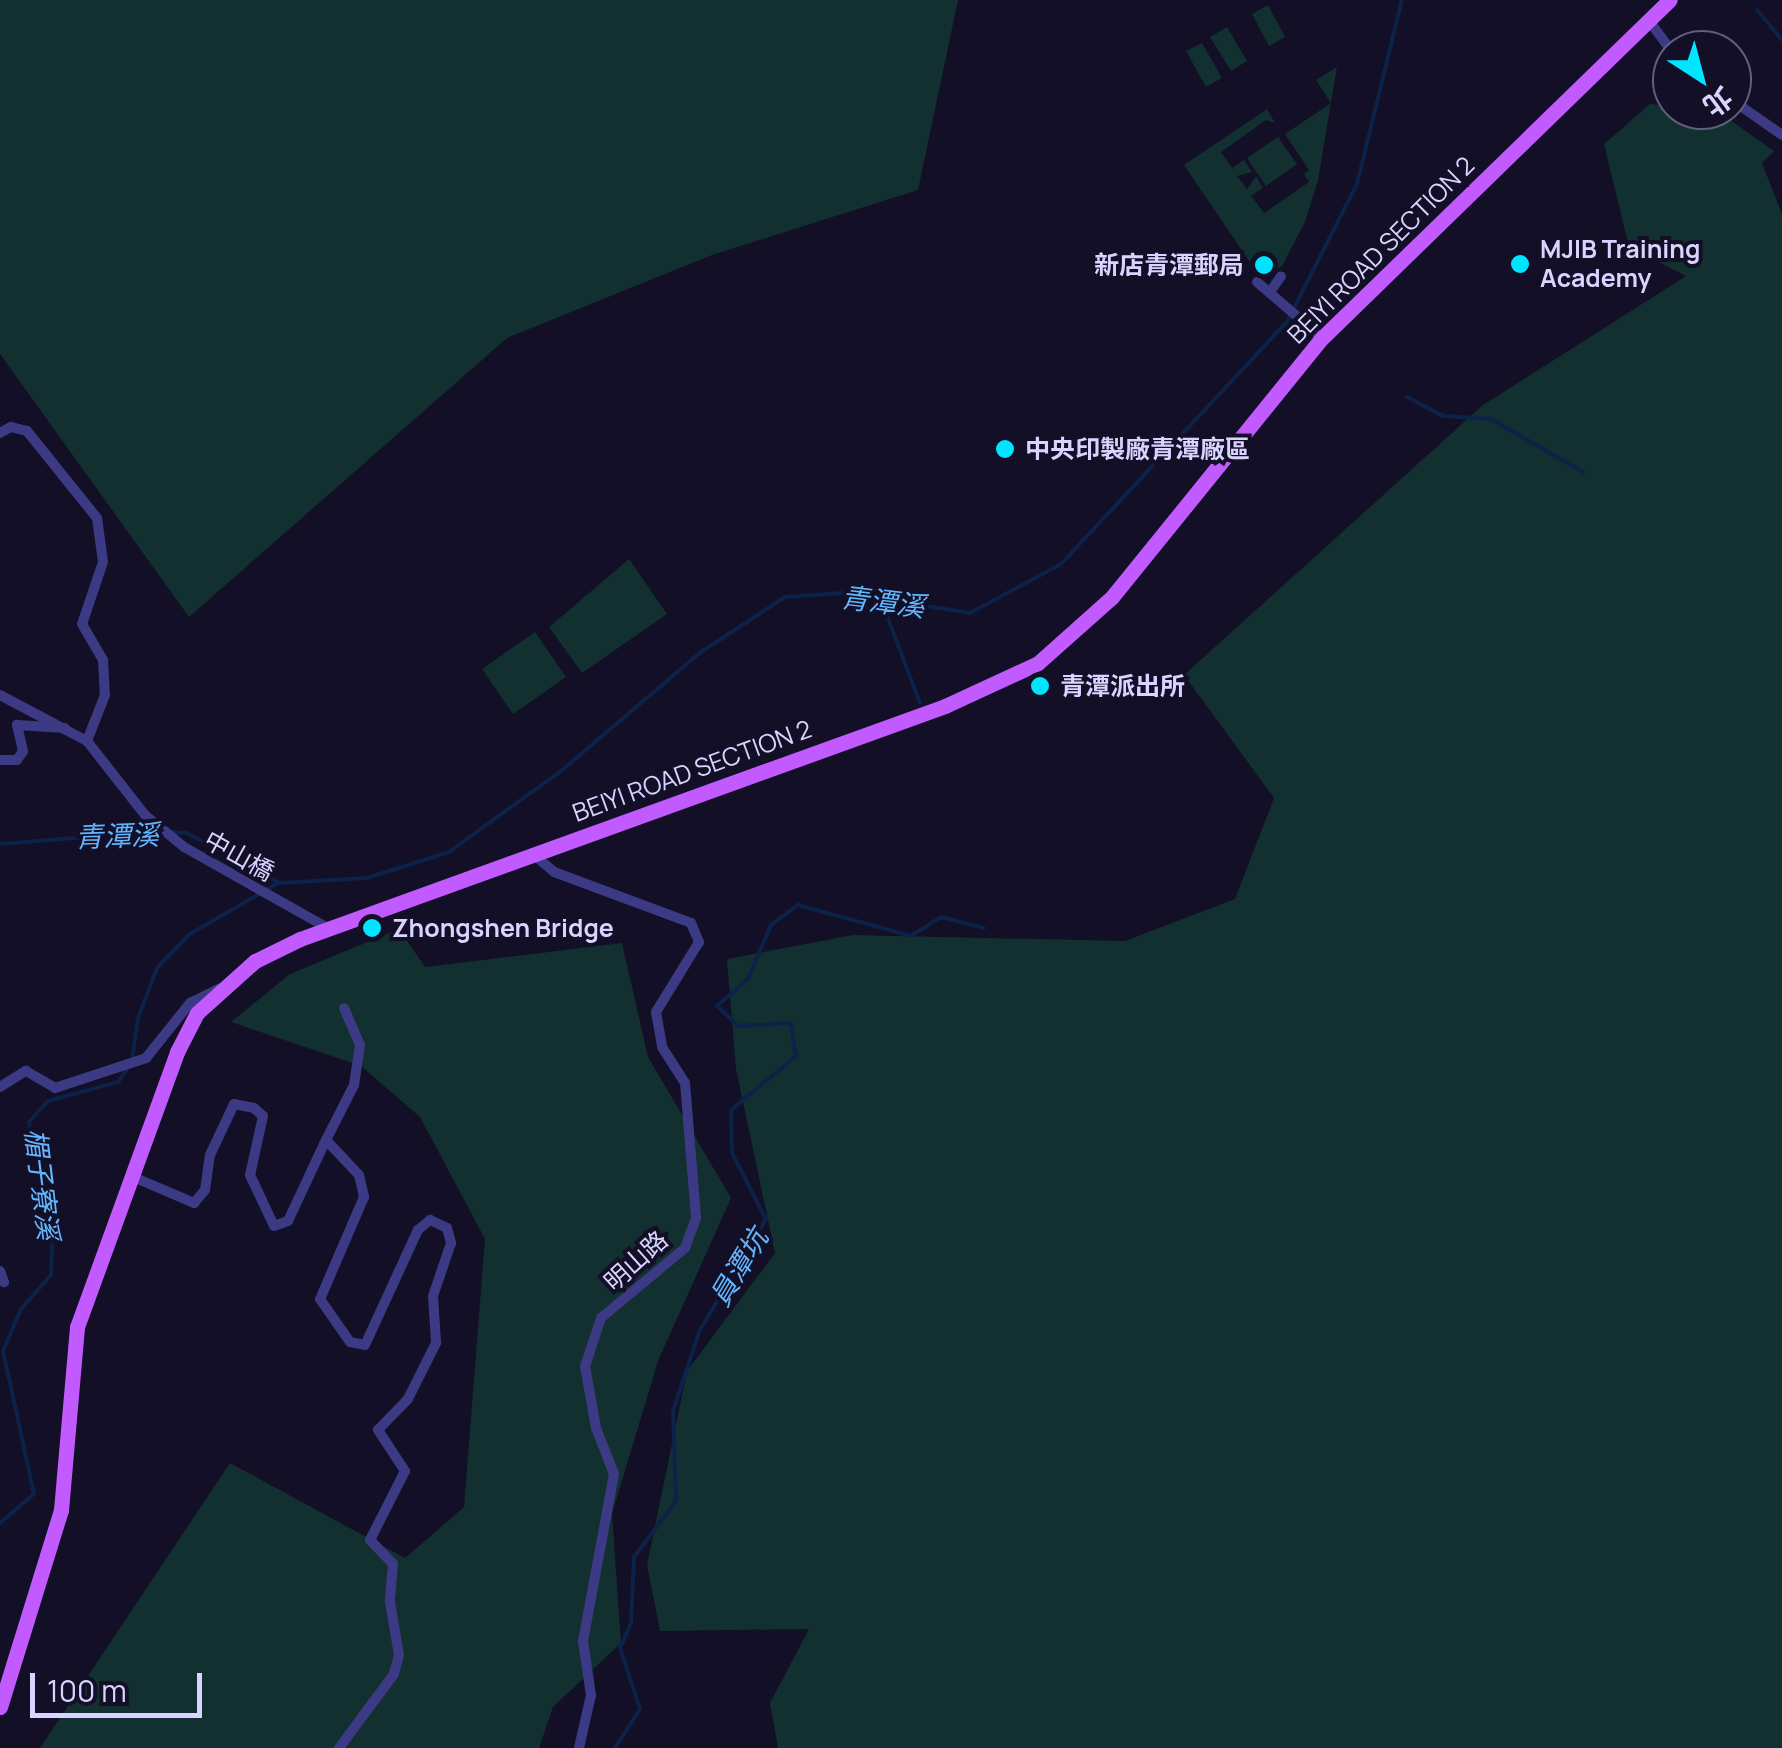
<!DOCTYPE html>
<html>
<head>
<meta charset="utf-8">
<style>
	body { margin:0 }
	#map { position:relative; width:1782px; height:1748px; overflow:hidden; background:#130f26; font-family:Manrope,"Noto Sans TC",sans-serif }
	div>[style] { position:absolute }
	.green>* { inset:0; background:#12302f }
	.stream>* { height:4px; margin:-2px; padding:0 2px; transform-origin:2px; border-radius:2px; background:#0c2248 }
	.street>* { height:10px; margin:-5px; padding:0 5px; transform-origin:5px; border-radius:5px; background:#3d3a85 }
	.primary>* { height:15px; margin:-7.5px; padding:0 7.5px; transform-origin:7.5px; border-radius:7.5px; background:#c25bff }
	.dots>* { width:28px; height:28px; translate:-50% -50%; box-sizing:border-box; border:5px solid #130f26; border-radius:50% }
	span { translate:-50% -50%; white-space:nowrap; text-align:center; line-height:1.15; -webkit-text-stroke:8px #130f26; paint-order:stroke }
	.street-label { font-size:25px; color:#d9d4ff }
	.poi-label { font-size:25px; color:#d9d4ff; font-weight:700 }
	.left { translate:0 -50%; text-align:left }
	.right { translate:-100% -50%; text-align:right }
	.water-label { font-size:28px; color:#62b6ff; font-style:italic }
	.north { position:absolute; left:1652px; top:30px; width:100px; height:100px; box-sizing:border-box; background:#130f26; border:2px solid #625e7d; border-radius:50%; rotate:144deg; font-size:28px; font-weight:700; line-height:40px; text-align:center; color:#d9d4ff }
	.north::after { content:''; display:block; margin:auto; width:35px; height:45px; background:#00e5ff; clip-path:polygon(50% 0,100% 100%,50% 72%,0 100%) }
	.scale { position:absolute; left:30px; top:1673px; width:172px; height:45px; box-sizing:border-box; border:5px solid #d9d4ff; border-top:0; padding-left:12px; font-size:30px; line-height:35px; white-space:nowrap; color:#d9d4ff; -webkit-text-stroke:8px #130f26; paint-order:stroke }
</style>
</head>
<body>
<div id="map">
	<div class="green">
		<i style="clip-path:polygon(0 0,958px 0,918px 190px,712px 255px,507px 338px,189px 617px,0 354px)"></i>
		<i style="clip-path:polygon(1268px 5px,1285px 37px,1269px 46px,1252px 14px)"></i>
		<i style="clip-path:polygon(1227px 27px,1247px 61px,1231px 71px,1210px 37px)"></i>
		<i style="clip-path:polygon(1202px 43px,1222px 78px,1206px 87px,1186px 51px)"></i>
		<i style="clip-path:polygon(1337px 67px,1318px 180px,1305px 222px,1282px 266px,1274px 272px,1265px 257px,1256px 262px,1267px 277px,1260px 277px,1184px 165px,1267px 109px,1275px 123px,1266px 120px,1221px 152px,1232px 168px,1244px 160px,1252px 172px,1237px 176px,1247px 189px,1256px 176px,1263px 188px,1251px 196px,1264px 213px,1309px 182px,1304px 174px,1309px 170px,1285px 134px,1331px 103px,1316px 80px)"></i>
		<i style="clip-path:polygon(1650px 104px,1716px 110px,1774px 151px,1762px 163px,1782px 214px,1782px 1748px,778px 1748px,770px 1703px,809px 1629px,660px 1631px,647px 1565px,687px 1371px,775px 1253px,736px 1069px,727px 959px,853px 935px,1125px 941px,1235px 899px,1274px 798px,1184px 675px,1483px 405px,1686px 276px,1629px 247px,1604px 144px)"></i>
		<i style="clip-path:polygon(1278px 137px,1297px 164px,1266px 186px,1247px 158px)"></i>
		<i style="clip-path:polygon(629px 559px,667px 614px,582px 673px,549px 627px)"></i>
		<i style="clip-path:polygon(535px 632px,566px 677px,513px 714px,482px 669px)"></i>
		<i style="clip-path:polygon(399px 929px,425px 967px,622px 943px,648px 1057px,731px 1198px,658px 1361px,612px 1514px,621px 1643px,553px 1707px,539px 1748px,40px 1748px,230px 1463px,405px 1558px,464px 1507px,485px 1239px,420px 1117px,361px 1066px,231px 1022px,290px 974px)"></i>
	</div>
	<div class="stream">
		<i style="left:1757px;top:10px;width:39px;rotate:50deg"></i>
		<i style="left:1407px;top:397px;width:41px;rotate:27.8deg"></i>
		<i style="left:1443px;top:416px;width:48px;rotate:3.6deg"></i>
		<i style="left:1491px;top:419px;width:106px;rotate:29.9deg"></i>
		<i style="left:881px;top:600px;width:110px;rotate:69.3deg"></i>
		<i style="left:169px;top:832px;width:18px;rotate:3deg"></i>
		<i style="left:187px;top:833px;width:105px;rotate:28.5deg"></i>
		<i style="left:279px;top:883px;width:88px;rotate:-3.3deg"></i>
		<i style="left:367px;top:878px;width:86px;rotate:-17.6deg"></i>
		<i style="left:449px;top:852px;width:138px;rotate:-35.9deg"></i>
		<i style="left:561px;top:771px;width:184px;rotate:-40.4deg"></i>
		<i style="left:701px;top:652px;width:100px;rotate:-33.2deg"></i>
		<i style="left:785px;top:597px;width:58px;rotate:-3.9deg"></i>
		<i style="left:843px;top:593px;width:129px;rotate:8.9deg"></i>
		<i style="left:970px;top:613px;width:103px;rotate:-28.3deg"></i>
		<i style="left:1061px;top:564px;width:331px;rotate:-47deg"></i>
		<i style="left:1287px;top:322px;width:155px;rotate:-63.1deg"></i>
		<i style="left:1357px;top:184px;width:189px;rotate:-76.3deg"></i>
		<i style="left:0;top:844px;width:161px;rotate:-4.6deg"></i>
		<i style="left:132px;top:1060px;width:42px;rotate:-81.9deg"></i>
		<i style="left:138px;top:1018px;width:53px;rotate:-69.2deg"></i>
		<i style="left:157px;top:968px;width:47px;rotate:-45.9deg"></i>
		<i style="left:190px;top:934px;width:102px;rotate:-30.1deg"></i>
		<i style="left:0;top:1523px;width:45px;rotate:-40.5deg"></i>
		<i style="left:34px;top:1494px;width:146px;rotate:-102.2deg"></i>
		<i style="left:3px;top:1351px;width:46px;rotate:-66.8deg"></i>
		<i style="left:21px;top:1309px;width:45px;rotate:-48.6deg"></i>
		<i style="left:51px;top:1275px;width:36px;rotate:-88deg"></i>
		<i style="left:52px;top:1239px;width:119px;rotate:-101.1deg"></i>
		<i style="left:29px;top:1122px;width:28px;rotate:-48deg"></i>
		<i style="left:48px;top:1101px;width:73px;rotate:-15.2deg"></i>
		<i style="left:118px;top:1082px;width:16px;rotate:-55deg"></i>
		<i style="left:615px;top:1748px;width:46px;rotate:-57.3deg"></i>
		<i style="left:640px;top:1709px;width:64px;rotate:-108.2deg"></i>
		<i style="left:620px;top:1648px;width:27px;rotate:-66deg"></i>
		<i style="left:631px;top:1623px;width:66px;rotate:-87.4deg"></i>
		<i style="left:634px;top:1557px;width:70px;rotate:-53.1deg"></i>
		<i style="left:676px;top:1501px;width:90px;rotate:-91.9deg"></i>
		<i style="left:673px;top:1411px;width:85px;rotate:-71.6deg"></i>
		<i style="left:700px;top:1330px;width:129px;rotate:-59.3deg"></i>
		<i style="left:766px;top:1219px;width:74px;rotate:-117.3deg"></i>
		<i style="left:732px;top:1153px;width:43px;rotate:-91.3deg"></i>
		<i style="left:731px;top:1110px;width:85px;rotate:-39.7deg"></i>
		<i style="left:796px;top:1056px;width:33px;rotate:-99deg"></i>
		<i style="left:791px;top:1023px;width:53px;rotate:176.8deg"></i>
		<i style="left:738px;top:1026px;width:29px;rotate:-136deg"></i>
		<i style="left:717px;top:1006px;width:41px;rotate:-41.1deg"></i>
		<i style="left:748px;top:979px;width:59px;rotate:-66.9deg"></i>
		<i style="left:771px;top:925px;width:34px;rotate:-37deg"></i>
		<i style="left:798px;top:905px;width:117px;rotate:15.3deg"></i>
		<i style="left:911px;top:936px;width:36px;rotate:-32deg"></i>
		<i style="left:941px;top:917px;width:44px;rotate:14.3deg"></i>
	</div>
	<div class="street">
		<i style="left:1649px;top:21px;width:38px;rotate:53deg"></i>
		<i style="left:1732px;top:100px;width:61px;rotate:35deg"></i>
		<i style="left:1257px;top:282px;width:86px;rotate:40.7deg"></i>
		<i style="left:1270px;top:292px;width:19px;rotate:-55deg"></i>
		<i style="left:0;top:433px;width:13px;rotate:-29deg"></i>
		<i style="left:11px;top:427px;width:16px;rotate:14deg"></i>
		<i style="left:27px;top:431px;width:112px;rotate:51.2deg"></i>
		<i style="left:97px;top:518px;width:44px;rotate:82.2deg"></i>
		<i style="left:103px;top:562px;width:65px;rotate:108.7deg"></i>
		<i style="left:82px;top:624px;width:42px;rotate:59.7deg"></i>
		<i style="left:103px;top:660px;width:35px;rotate:87deg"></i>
		<i style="left:105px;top:695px;width:49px;rotate:111.4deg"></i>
		<i style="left:0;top:695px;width:98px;rotate:27.9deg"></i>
		<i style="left:87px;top:741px;width:94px;rotate:51.9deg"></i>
		<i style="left:145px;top:815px;width:50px;rotate:39.4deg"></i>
		<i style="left:184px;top:847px;width:165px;rotate:29.4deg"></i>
		<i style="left:0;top:760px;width:17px"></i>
		<i style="left:17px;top:760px;width:11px;rotate:-56deg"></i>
		<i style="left:23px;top:751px;width:27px;rotate:-103deg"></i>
		<i style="left:17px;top:725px;width:48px;rotate:3.6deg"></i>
		<i style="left:534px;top:855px;width:26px;rotate:40deg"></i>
		<i style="left:554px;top:872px;width:146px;rotate:20.4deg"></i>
		<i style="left:691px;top:923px;width:21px;rotate:67deg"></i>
		<i style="left:699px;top:942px;width:82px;rotate:121.6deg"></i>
		<i style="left:656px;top:1012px;width:36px;rotate:80deg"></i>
		<i style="left:662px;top:1047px;width:43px;rotate:57.4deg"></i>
		<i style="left:685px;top:1083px;width:135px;rotate:85.3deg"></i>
		<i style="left:696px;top:1218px;width:32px;rotate:110deg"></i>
		<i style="left:685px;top:1248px;width:109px;rotate:140.2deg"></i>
		<i style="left:601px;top:1318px;width:51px;rotate:108.4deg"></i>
		<i style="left:585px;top:1366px;width:63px;rotate:79.9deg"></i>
		<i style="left:596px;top:1428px;width:49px;rotate:68.6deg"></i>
		<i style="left:614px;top:1474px;width:170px;rotate:100.5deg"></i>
		<i style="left:583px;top:1641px;width:55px;rotate:81.6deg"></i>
		<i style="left:591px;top:1695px;width:54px;rotate:102.8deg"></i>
		<i style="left:0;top:1087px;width:31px;rotate:-32deg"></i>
		<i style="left:26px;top:1071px;width:34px;rotate:30deg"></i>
		<i style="left:55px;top:1088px;width:96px;rotate:-18.2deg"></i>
		<i style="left:146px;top:1058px;width:70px;rotate:-51.3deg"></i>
		<i style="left:190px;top:1003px;width:34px;rotate:-26deg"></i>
		<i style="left:326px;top:1140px;width:62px;rotate:-63deg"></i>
		<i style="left:354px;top:1085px;width:40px;rotate:-81.5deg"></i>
		<i style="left:360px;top:1045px;width:40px;rotate:-113.4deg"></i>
		<i style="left:131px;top:1176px;width:69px;rotate:23.2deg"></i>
		<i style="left:194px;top:1203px;width:17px;rotate:-50deg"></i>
		<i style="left:205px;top:1190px;width:35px;rotate:-82deg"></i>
		<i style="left:210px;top:1155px;width:56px;rotate:-64.8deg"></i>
		<i style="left:234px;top:1104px;width:20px;rotate:11deg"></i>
		<i style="left:254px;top:1108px;width:12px;rotate:42deg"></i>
		<i style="left:263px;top:1116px;width:60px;rotate:102.4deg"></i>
		<i style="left:250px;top:1175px;width:56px;rotate:64.8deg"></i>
		<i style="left:274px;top:1226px;width:15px;rotate:-20deg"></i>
		<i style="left:288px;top:1221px;width:89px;rotate:-64.9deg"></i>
		<i style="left:326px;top:1140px;width:48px;rotate:46.7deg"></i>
		<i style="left:359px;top:1175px;width:23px;rotate:77deg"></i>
		<i style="left:364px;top:1197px;width:111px;rotate:113.3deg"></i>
		<i style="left:320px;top:1299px;width:52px;rotate:55.1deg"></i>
		<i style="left:350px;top:1342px;width:15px;rotate:11deg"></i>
		<i style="left:365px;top:1345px;width:127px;rotate:-65.3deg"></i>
		<i style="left:418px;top:1230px;width:16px;rotate:-40deg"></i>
		<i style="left:430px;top:1220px;width:19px;rotate:25deg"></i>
		<i style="left:447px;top:1228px;width:16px;rotate:75deg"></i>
		<i style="left:451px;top:1243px;width:56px;rotate:108.8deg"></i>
		<i style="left:433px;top:1296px;width:47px;rotate:86.3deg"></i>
		<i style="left:436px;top:1343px;width:63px;rotate:116.6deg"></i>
		<i style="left:408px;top:1399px;width:43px;rotate:134.1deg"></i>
		<i style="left:378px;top:1430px;width:49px;rotate:56.6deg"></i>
		<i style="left:405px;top:1471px;width:77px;rotate:116.9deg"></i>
		<i style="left:370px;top:1540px;width:33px;rotate:46deg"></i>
		<i style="left:393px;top:1564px;width:38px;rotate:95deg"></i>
		<i style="left:390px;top:1602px;width:54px;rotate:80.4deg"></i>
		<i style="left:399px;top:1655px;width:20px;rotate:105deg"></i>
		<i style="left:394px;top:1674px;width:92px;rotate:126.6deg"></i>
		<i style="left:0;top:1271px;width:12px;rotate:70deg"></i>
	</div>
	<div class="primary">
		<i style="left:0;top:1707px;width:206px;rotate:-72.8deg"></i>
		<i style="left:61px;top:1510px;width:184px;rotate:-85deg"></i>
		<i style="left:77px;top:1327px;width:293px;rotate:-70deg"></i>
		<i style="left:177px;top:1052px;width:44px;rotate:-62.9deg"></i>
		<i style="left:197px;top:1013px;width:78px;rotate:-41.9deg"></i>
		<i style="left:255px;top:961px;width:50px;rotate:-26.1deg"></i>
		<i style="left:300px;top:939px;width:686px;rotate:-19.86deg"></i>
		<i style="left:945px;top:706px;width:102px;rotate:-24.8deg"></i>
		<i style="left:1038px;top:663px;width:99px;rotate:-41.7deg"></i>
		<i style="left:1112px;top:597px;width:333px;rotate:-51deg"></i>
		<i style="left:1322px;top:338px;width:485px;rotate:-44.2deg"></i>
	</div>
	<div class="dots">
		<i style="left:1520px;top:264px;background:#00e5ff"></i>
		<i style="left:1264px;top:265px;background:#00e5ff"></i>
		<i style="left:1005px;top:449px;background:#00e5ff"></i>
		<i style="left:1040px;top:686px;background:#00e5ff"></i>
		<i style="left:372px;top:928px;background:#00e5ff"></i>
	</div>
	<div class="street-label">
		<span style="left:1381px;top:250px;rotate:-45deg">BEIYI ROAD SECTION 2</span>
		<span style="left:692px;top:771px;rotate:-20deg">BEIYI ROAD SECTION 2</span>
		<span style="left:239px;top:856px;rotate:29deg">中山橋</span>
		<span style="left:636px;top:1261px;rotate:-42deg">明山路</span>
	</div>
	<div class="poi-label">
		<span class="left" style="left:1540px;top:264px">MJIB Training<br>Academy</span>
		<span class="right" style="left:1244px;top:265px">新店青潭郵局</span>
		<span class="left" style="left:1025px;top:449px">中央印製廠青潭廠區</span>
		<span class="left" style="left:1060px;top:686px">青潭派出所</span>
		<span class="left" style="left:392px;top:928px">Zhongshen Bridge</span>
	</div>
	<div class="water-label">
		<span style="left:883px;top:601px;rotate:7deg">青潭溪</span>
		<span style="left:117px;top:835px;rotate:-2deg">青潭溪</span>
		<span style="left:43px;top:1184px;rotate:83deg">楣子寮溪</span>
		<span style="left:738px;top:1267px;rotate:-59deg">員潭坑</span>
	</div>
	<div class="north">北</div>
	<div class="scale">100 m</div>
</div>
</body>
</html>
